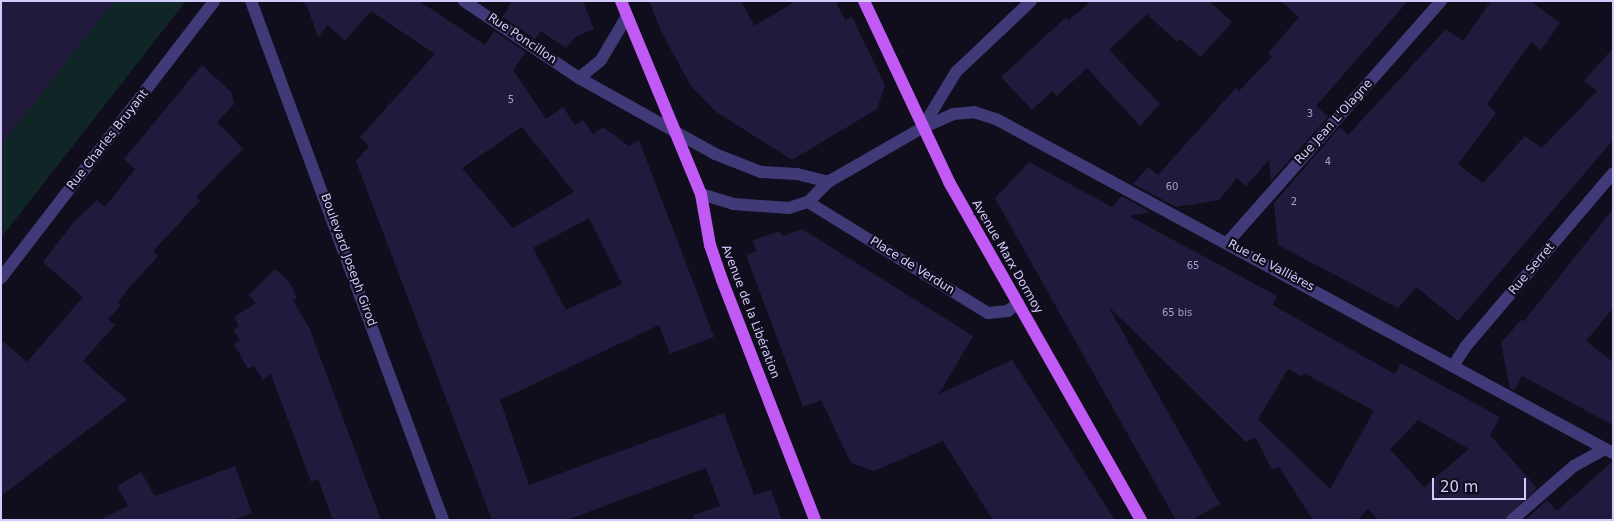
<!DOCTYPE html>
<html>
<head>
<meta charset="utf-8">
<style>
	body { margin:0 }
	#map { position:relative; width:1614px; height:521px; overflow:hidden; background:#100d1c; font-family:"DejaVu Sans",sans-serif }
	div>[style] { position:absolute }
	.green>* { inset:0; background:#102526 }
	.building>* { inset:0; background:#221a3c }
	.minor>* { height:12px; margin:-6px; padding:0 6px; transform-origin:6px; border-radius:6px; background:#403b78 }
	.primary>* { height:12px; margin:-6px; padding:0 6px; transform-origin:6px; border-radius:6px; background:#c159f4 }
	span { translate:-50% -50%; white-space:nowrap; text-align:center; line-height:1.15; -webkit-text-stroke:4.5px #100d1c; paint-order:stroke }
	.number-label { font-size:10px; color:#a79fcc }
	.number-label span { -webkit-text-stroke-width:0 }
	.street-label { font-size:12px; color:#d3cbfc }
	.frame { position:absolute; inset:0; border:2px solid #d3cbfc; pointer-events:none }
	.scale { position:absolute; left:1432px; top:478px; width:94px; height:22px; box-sizing:border-box; border:2px solid #d3cbfc; border-top:0; padding-left:6px; font-size:15px; line-height:18px; white-space:nowrap; color:#d3cbfc; -webkit-text-stroke:4px #100d1c; paint-order:stroke }
</style>
</head>
<body>
<div id="map">
	<div class="green">
		<i style="clip-path:polygon(1px 1px,186px 1px,1px 238px)"></i>
	</div>
	<div class="building">
		<i style="clip-path:polygon(1px 1px,114px 1px,1px 145px)"></i>
		<i style="clip-path:polygon(evenodd,302px 1px,419px 1px,485px 45px,494px 31px,526px 52px,513px 70px,546px 119px,563px 107px,575px 125px,583px 120px,593px 135px,603px 127px,629px 146px,639px 140px,714px 337px,670px 354px,659px 325px,500px 400px,529px 485px,724px 413px,754px 495px,771px 490px,782px 520px,694px 520px,694px 515px,720px 506px,706px 468px,567px 520px,492px 520px,356px 161px,369px 146px,360px 137px,435px 54px,371px 11px,345px 41px,328px 25px,318px 37px,307px 6px,302px 1px,522px 127px,574px 192px,513px 228px,462px 168px,522px 127px,302px 1px,589px 218px,622px 284px,566px 310px,533px 248px,589px 218px)"></i>
		<i style="clip-path:polygon(512px 1px,583px 1px,594px 29px,575px 37px,566px 48px,541px 31px,535px 39px,503px 17px)"></i>
		<i style="clip-path:polygon(649px 1px,741px 1px,754px 26px,796px 1px,836px 1px,845px 20px,852px 17px,885px 85px,877px 109px,792px 160px,715px 111px,691px 86px,661px 31px)"></i>
		<i style="clip-path:polygon(1091px 1px,1209px 1px,1232px 22px,1201px 57px,1180px 39px,1177px 42px,1147px 14px,1109px 50px,1160px 104px,1140px 126px,1087px 68px,1057px 96px,1052px 91px,1032px 110px,1001px 77px,1066px 17px,1069px 20px)"></i>
		<i style="clip-path:polygon(1281px 1px,1408px 1px,1316px 106px,1328px 117px,1271px 181px,1269px 160px,1246px 186px,1237px 178px,1219px 200px,1176px 207px,1133px 184px,1148px 167px,1158px 175px,1236px 88px,1239px 91px,1272px 57px,1268px 53px,1299px 17px)"></i>
		<i style="clip-path:polygon(1491px 1px,1530px 1px,1560px 23px,1541px 50px,1531px 42px,1487px 104px,1496px 113px,1458px 164px,1483px 183px,1525px 136px,1542px 148px,1597px 91px,1584px 81px,1613px 48px,1613px 140px,1458px 321px,1416px 287px,1398px 308px,1278px 245px,1274px 203px,1340px 127px,1348px 135px,1446px 29px,1463px 41px)"></i>
		<i style="clip-path:polygon(202px 65px,232px 93px,234px 104px,217px 122px,243px 149px,196px 197px,200px 201px,153px 251px,158px 256px,128px 289px,118px 302px,121px 305px,108px 319px,115px 325px,83px 361px,127px 400px,1px 496px,1px 340px,27px 362px,83px 297px,43px 262px,73px 223px,97px 200px,105px 207px,135px 169px,124px 159px)"></i>
		<i style="clip-path:polygon(evenodd,1029px 162px,1112px 207px,1122px 196px,1150px 212px,1129px 216px,1277px 296px,1273px 305px,1313px 328px,1395px 374px,1401px 363px,1500px 417px,1490px 435px,1537px 488px,1504px 520px,1378px 520px,1368px 509px,1359px 518px,1361px 520px,1313px 520px,1279px 467px,1272px 470px,1255px 437px,1246px 442px,1108px 306px,1220px 504px,1192px 520px,1176px 520px,995px 198px,1029px 162px,1288px 369px,1302px 377px,1304px 373px,1374px 411px,1330px 489px,1258px 419px,1288px 369px,1029px 162px,1418px 420px,1469px 449px,1424px 487px,1390px 449px,1418px 420px)"></i>
		<i style="clip-path:polygon(1613px 209px,1613px 308px,1586px 341px,1613px 362px,1613px 425px,1522px 376px,1514px 390px,1510px 388px,1501px 343px,1521px 320px,1524px 321px)"></i>
		<i style="clip-path:polygon(802px 229px,973px 336px,939px 394px,1012px 360px,1115px 520px,993px 520px,943px 441px,874px 471px,851px 463px,821px 400px,803px 407px,746px 255px,757px 251px,752px 241px,779px 231px,783px 236px)"></i>
		<i style="clip-path:polygon(275px 269px,289px 282px,297px 298px,293px 300px,310px 330px,381px 520px,333px 520px,318px 479px,311px 482px,271px 374px,263px 380px,254px 366px,248px 369px,234px 344px,240px 340px,233px 330px,239px 326px,234px 317px,256px 303px,249px 295px)"></i>
		<i style="clip-path:polygon(1613px 461px,1613px 520px,1525px 520px,1547px 500px,1557px 511px)"></i>
		<i style="clip-path:polygon(235px 466px,252px 513px,234px 520px,99px 520px,128px 506px,117px 486px,141px 472px,155px 496px)"></i>
	</div>
	<div class="minor">
		<i style="left:251px;top:1px;width:553px;rotate:69.7deg"></i>
		<i style="left:464px;top:1px;width:138px;rotate:33.8deg"></i>
		<i style="left:579px;top:78px;width:156px;rotate:29.2deg"></i>
		<i style="left:715px;top:154px;width:49px;rotate:21.4deg"></i>
		<i style="left:761px;top:172px;width:36px;rotate:3deg"></i>
		<i style="left:797px;top:174px;width:32px;rotate:14deg"></i>
		<i style="left:579px;top:78px;width:28px;rotate:-39deg"></i>
		<i style="left:601px;top:60px;width:51px;rotate:-59.4deg"></i>
		<i style="left:922px;top:128px;width:66px;rotate:-58.7deg"></i>
		<i style="left:956px;top:72px;width:103px;rotate:-43.4deg"></i>
		<i style="left:701px;top:194px;width:34px;rotate:17deg"></i>
		<i style="left:733px;top:204px;width:56px;rotate:4.1deg"></i>
		<i style="left:789px;top:208px;width:20px;rotate:-18deg"></i>
		<i style="left:808px;top:202px;width:28px;rotate:-45deg"></i>
		<i style="left:828px;top:182px;width:108px;rotate:-29.9deg"></i>
		<i style="left:922px;top:128px;width:34px;rotate:-24deg"></i>
		<i style="left:953px;top:114px;width:21px;rotate:-5deg"></i>
		<i style="left:974px;top:112px;width:23px;rotate:18deg"></i>
		<i style="left:996px;top:119px;width:702px;rotate:28.43deg"></i>
		<i style="left:808px;top:202px;width:211px;rotate:31.7deg"></i>
		<i style="left:988px;top:313px;width:20px;rotate:-6deg"></i>
		<i style="left:1008px;top:311px;width:13px;rotate:-39deg"></i>
		<i style="left:1227px;top:243px;width:323px;rotate:-48.5deg"></i>
		<i style="left:1px;top:278px;width:349px;rotate:-52.4deg"></i>
		<i style="left:1453px;top:366px;width:24px;rotate:-57deg"></i>
		<i style="left:1466px;top:346px;width:227px;rotate:-49.6deg"></i>
		<i style="left:1512px;top:520px;width:82px;rotate:-41.1deg"></i>
		<i style="left:1574px;top:466px;width:35px;rotate:-29deg"></i>
	</div>
	<div class="primary">
		<i style="left:621px;top:1px;width:209px;rotate:67.5deg"></i>
		<i style="left:701px;top:194px;width:52px;rotate:80deg"></i>
		<i style="left:710px;top:245px;width:37px;rotate:71deg"></i>
		<i style="left:722px;top:280px;width:257px;rotate:68.8deg"></i>
		<i style="left:864px;top:1px;width:200px;rotate:64.8deg"></i>
		<i style="left:949px;top:182px;width:389px;rotate:60.4deg"></i>
	</div>
	<div class="number-label">
		<span style="left:511px;top:100px">5</span>
		<span style="left:1310px;top:114px">3</span>
		<span style="left:1328px;top:162px">4</span>
		<span style="left:1172px;top:187px">60</span>
		<span style="left:1294px;top:202px">2</span>
		<span style="left:1193px;top:266px">65</span>
		<span style="left:1177px;top:313px">65 bis</span>
	</div>
	<div class="street-label">
		<span style="left:522px;top:39px;rotate:34deg">Rue Poncillon</span>
		<span style="left:1334px;top:122px;rotate:-48deg">Rue Jean L'Olagne</span>
		<span style="left:108px;top:140px;rotate:-52deg">Rue Charles Bruyant</span>
		<span style="left:1007px;top:257px;rotate:60deg">Avenue Marx Dormoy</span>
		<span style="left:348px;top:260px;rotate:70deg">Boulevard Joseph Girod</span>
		<span style="left:912px;top:266px;rotate:32deg">Place de Verdun</span>
		<span style="left:1271px;top:266px;rotate:28deg">Rue de Vallières</span>
		<span style="left:1532px;top:269px;rotate:-50deg">Rue Serret</span>
		<span style="left:750px;top:312px;rotate:69deg">Avenue de la Libération</span>
	</div>
	<div class="frame"></div>
	<div class="scale">20 m</div>
</div>
</body>
</html>
